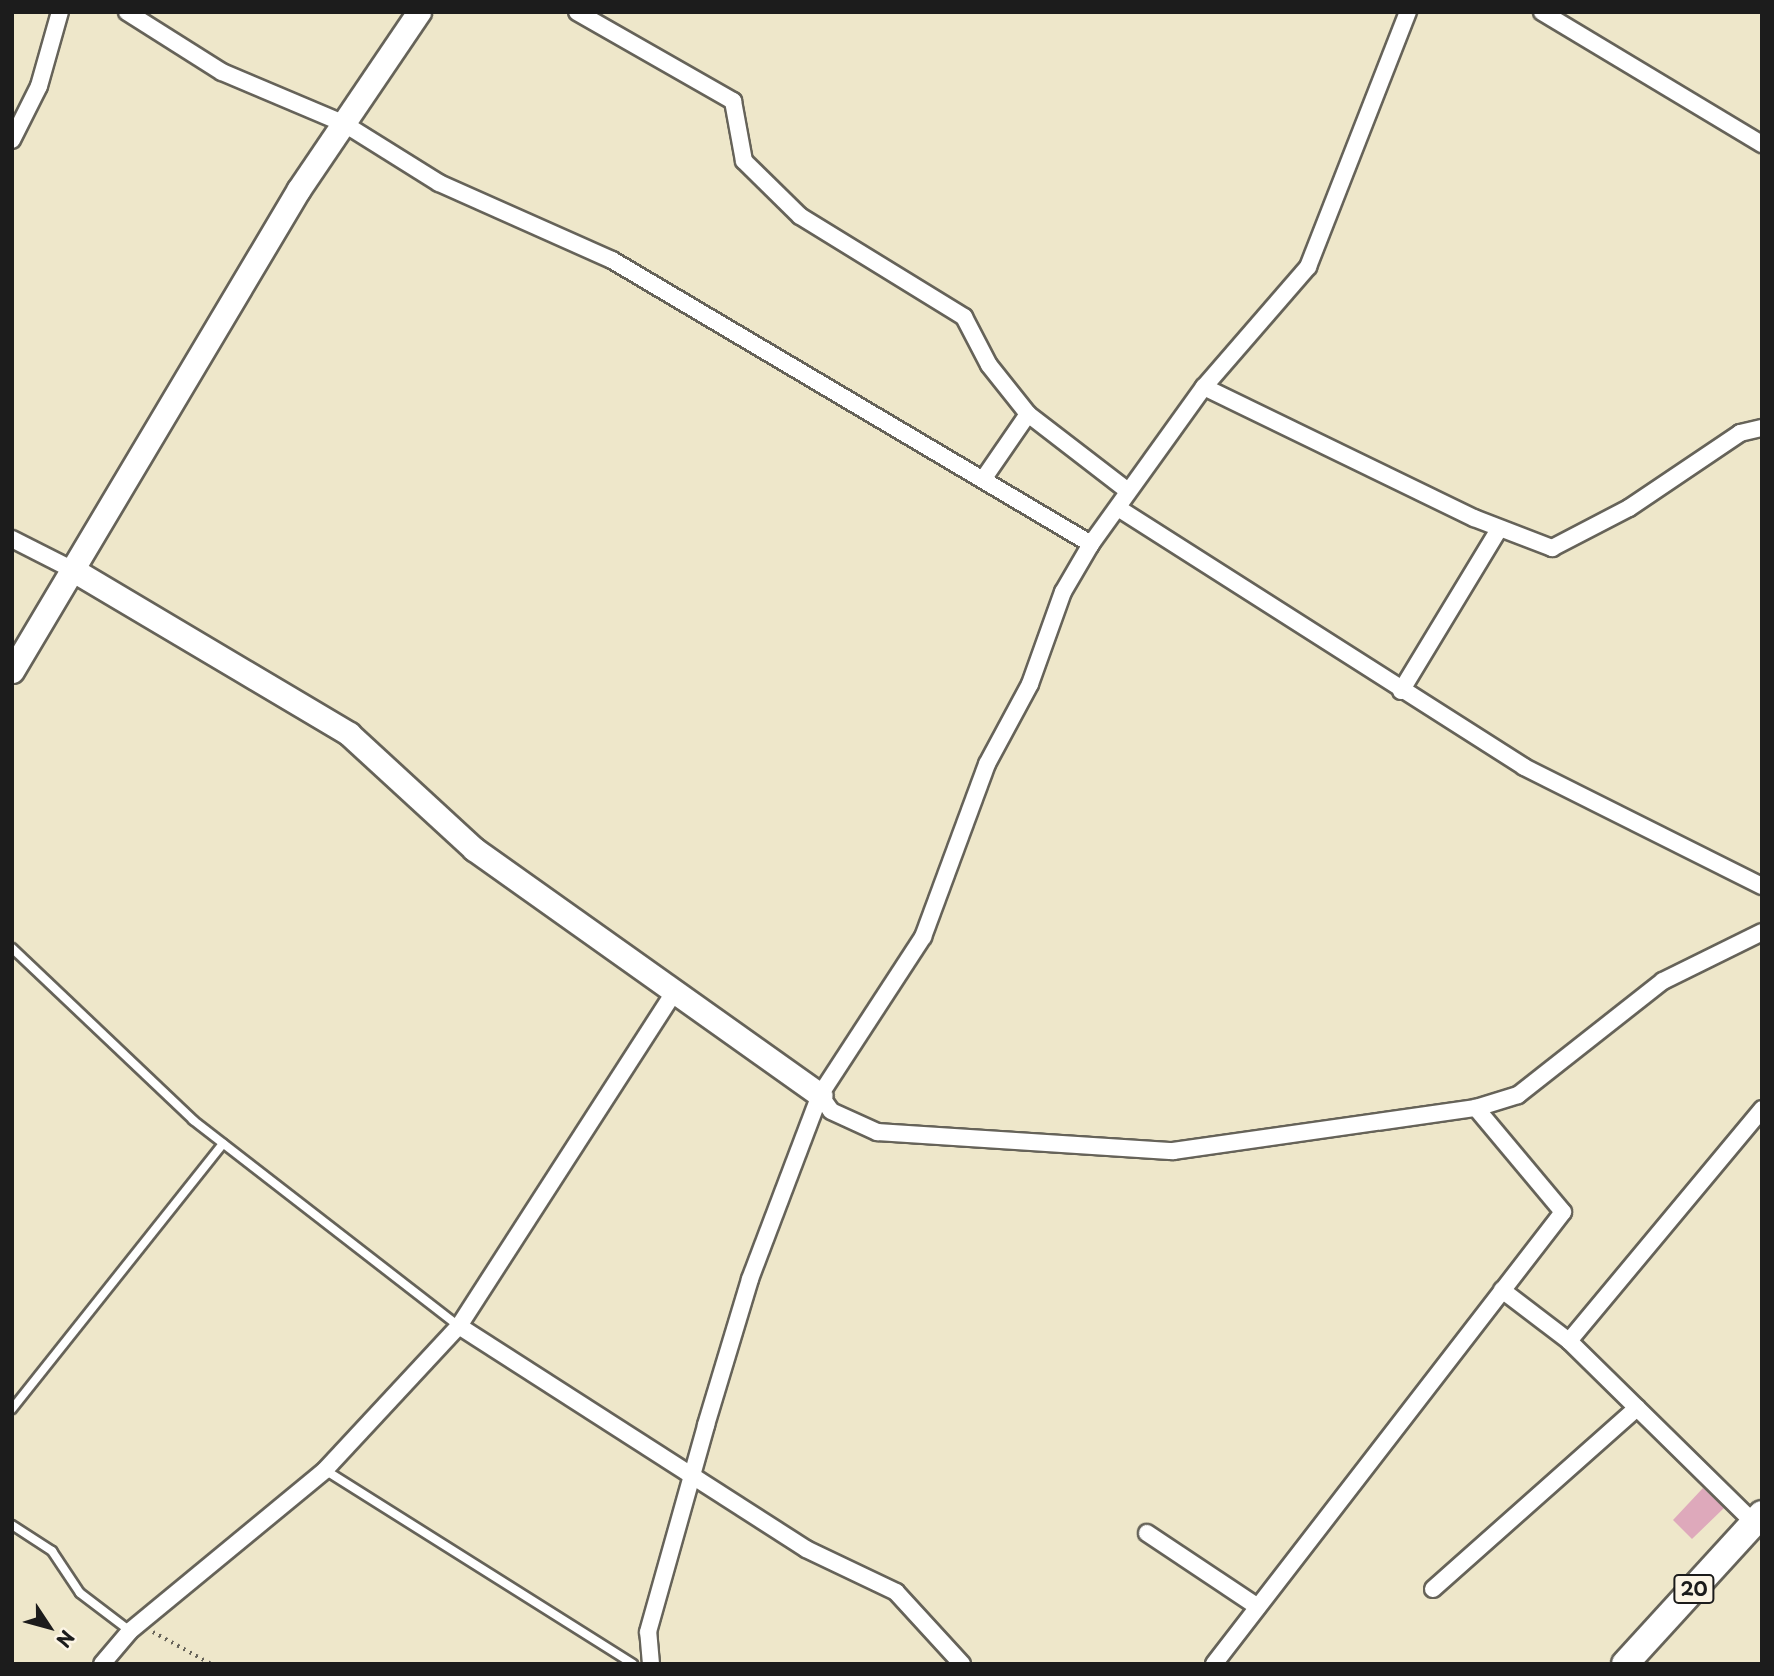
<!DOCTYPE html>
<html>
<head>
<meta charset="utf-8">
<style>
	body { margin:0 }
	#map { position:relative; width:1774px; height:1676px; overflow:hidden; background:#eee7ca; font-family:"Playpen Sans",sans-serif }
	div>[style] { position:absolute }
	.building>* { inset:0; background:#dea9bb }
	.path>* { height:3.5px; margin-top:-1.75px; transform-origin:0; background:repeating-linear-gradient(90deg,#666359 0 2px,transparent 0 7px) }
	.roads { filter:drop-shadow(2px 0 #666359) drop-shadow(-2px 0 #666359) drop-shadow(0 2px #666359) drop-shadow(0 -2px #666359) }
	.lane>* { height:8px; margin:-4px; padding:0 4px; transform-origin:4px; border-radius:4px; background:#fff }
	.street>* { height:16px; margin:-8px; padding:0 8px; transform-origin:8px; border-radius:8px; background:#fff }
	.secondary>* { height:23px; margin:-11.5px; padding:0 11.5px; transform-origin:11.5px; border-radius:11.5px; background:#fff }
	.primary>* { height:26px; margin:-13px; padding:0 13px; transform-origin:13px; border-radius:13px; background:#fff }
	span { translate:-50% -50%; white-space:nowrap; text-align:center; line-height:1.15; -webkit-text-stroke:6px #fcf5e5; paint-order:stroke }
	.shield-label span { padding:2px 5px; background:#fcf5e5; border:2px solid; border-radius:5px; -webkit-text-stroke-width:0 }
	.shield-label { font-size:19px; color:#1c1c1c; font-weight:700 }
	.frame { position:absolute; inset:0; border:14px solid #1c1c1c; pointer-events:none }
	.north { position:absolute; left:14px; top:1592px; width:70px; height:70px; -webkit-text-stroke:5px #fcf5e5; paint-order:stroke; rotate:126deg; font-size:19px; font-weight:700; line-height:28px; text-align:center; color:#1c1c1c }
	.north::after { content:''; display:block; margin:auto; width:24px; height:32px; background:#1c1c1c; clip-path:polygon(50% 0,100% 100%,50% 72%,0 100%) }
</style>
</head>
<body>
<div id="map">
	<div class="building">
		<i style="clip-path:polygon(1703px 1488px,1724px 1508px,1692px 1539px,1673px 1520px)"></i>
	</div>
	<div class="path">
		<i style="left:153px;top:1632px;width:66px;rotate:28.9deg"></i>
	</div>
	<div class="roads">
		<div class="lane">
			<i style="left:12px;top:948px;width:250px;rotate:43.5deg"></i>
			<i style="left:193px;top:1120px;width:336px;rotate:37.8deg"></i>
			<i style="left:12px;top:1409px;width:339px;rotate:-51.5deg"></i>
			<i style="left:325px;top:1470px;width:364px;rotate:32.2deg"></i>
			<i style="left:12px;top:1525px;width:48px;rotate:33deg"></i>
			<i style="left:52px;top:1551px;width:50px;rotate:56.3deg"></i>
			<i style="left:80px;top:1593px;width:63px;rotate:37.2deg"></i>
		</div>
		<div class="street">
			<i style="left:127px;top:12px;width:112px;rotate:32.3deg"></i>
			<i style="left:222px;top:72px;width:131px;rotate:22.9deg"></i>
			<i style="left:343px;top:123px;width:113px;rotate:32deg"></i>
			<i style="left:439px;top:183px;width:189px;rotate:24deg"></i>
			<i style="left:612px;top:260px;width:557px;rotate:30.66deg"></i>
			<i style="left:577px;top:12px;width:180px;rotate:29.7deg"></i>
			<i style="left:733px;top:101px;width:61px;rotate:79.6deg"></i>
			<i style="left:744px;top:161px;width:78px;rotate:44.5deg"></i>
			<i style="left:800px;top:216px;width:193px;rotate:31.6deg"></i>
			<i style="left:964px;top:317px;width:54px;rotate:62.5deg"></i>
			<i style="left:989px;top:365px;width:63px;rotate:51.5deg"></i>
			<i style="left:1028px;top:414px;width:126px;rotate:37.6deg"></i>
			<i style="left:1542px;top:12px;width:257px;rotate:31deg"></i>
			<i style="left:12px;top:140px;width:60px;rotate:-63.4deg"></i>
			<i style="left:39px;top:86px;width:77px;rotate:-74.2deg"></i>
			<i style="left:1204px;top:387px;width:300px;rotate:25.9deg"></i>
			<i style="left:1474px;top:518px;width:84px;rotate:21deg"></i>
			<i style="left:1552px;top:548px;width:87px;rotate:-27.5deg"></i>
			<i style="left:1629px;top:508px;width:134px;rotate:-34deg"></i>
			<i style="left:1740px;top:433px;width:23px;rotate:-13deg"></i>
			<i style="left:984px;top:478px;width:78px;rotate:-55.5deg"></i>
			<i style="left:1118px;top:508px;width:482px;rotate:32.5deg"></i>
			<i style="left:1524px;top:767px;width:266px;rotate:26.6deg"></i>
			<i style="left:12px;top:539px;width:71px;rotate:26.9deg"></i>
			<i style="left:1401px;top:691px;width:189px;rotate:-58.8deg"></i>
			<i style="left:820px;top:1095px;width:19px;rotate:55deg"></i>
			<i style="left:831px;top:1111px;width:51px;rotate:24.5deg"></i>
			<i style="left:877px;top:1132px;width:297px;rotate:3.7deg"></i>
			<i style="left:1173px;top:1151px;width:306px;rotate:-8.1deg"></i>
			<i style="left:1476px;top:1108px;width:44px;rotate:-17.2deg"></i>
			<i style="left:1518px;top:1095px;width:184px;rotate:-38.2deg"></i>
			<i style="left:1663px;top:981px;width:110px;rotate:-26.3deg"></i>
			<i style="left:1502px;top:1290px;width:84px;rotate:37.3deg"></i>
			<i style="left:1569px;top:1341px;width:260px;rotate:44.5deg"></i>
			<i style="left:459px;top:1326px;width:412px;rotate:32.7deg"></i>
			<i style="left:806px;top:1549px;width:100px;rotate:25.5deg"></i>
			<i style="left:896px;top:1592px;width:98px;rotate:47.5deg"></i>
			<i style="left:1569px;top:1341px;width:302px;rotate:-50.2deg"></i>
			<i style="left:1147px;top:1533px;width:133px;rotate:33.7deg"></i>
			<i style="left:1433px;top:1589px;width:273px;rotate:-41.6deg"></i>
			<i style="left:102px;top:1664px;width:43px;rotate:-49.7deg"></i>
			<i style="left:130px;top:1631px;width:253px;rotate:-39.5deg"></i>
			<i style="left:325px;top:1470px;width:197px;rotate:-47.1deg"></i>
			<i style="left:459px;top:1326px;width:397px;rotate:-57.2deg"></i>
			<i style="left:651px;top:1664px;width:32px;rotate:-95deg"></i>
			<i style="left:648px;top:1632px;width:215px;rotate:-74.3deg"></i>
			<i style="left:706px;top:1425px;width:152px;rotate:-73.2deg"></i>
			<i style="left:750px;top:1279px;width:197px;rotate:-69.2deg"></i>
			<i style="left:820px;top:1095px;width:189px;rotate:-56.9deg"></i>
			<i style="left:923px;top:937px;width:184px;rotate:-69.7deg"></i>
			<i style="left:987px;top:764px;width:91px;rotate:-61.7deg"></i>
			<i style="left:1030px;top:684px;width:98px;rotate:-70.3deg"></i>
			<i style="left:1063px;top:592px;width:56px;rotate:-59.7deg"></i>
			<i style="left:1091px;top:544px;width:193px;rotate:-54.3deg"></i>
			<i style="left:1204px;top:387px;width:159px;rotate:-49.1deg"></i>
			<i style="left:1308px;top:267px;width:274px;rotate:-68.6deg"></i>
			<i style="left:1214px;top:1664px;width:571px;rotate:-52.33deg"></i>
			<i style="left:1563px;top:1212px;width:136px;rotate:-129.9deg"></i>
		</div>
		<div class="secondary">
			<i style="left:75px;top:571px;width:319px;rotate:30.7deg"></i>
			<i style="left:349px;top:734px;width:170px;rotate:42.6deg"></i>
			<i style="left:474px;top:849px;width:425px;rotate:35.4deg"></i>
			<i style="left:12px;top:671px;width:561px;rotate:-59.23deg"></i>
			<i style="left:299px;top:189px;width:214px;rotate:-55.9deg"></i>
		</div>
		<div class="primary">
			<i style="left:1625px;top:1664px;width:203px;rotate:-47.6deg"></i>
		</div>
	</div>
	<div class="shield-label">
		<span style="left:1694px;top:1589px">20</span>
	</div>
	<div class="frame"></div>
	<div class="north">N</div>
</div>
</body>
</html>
